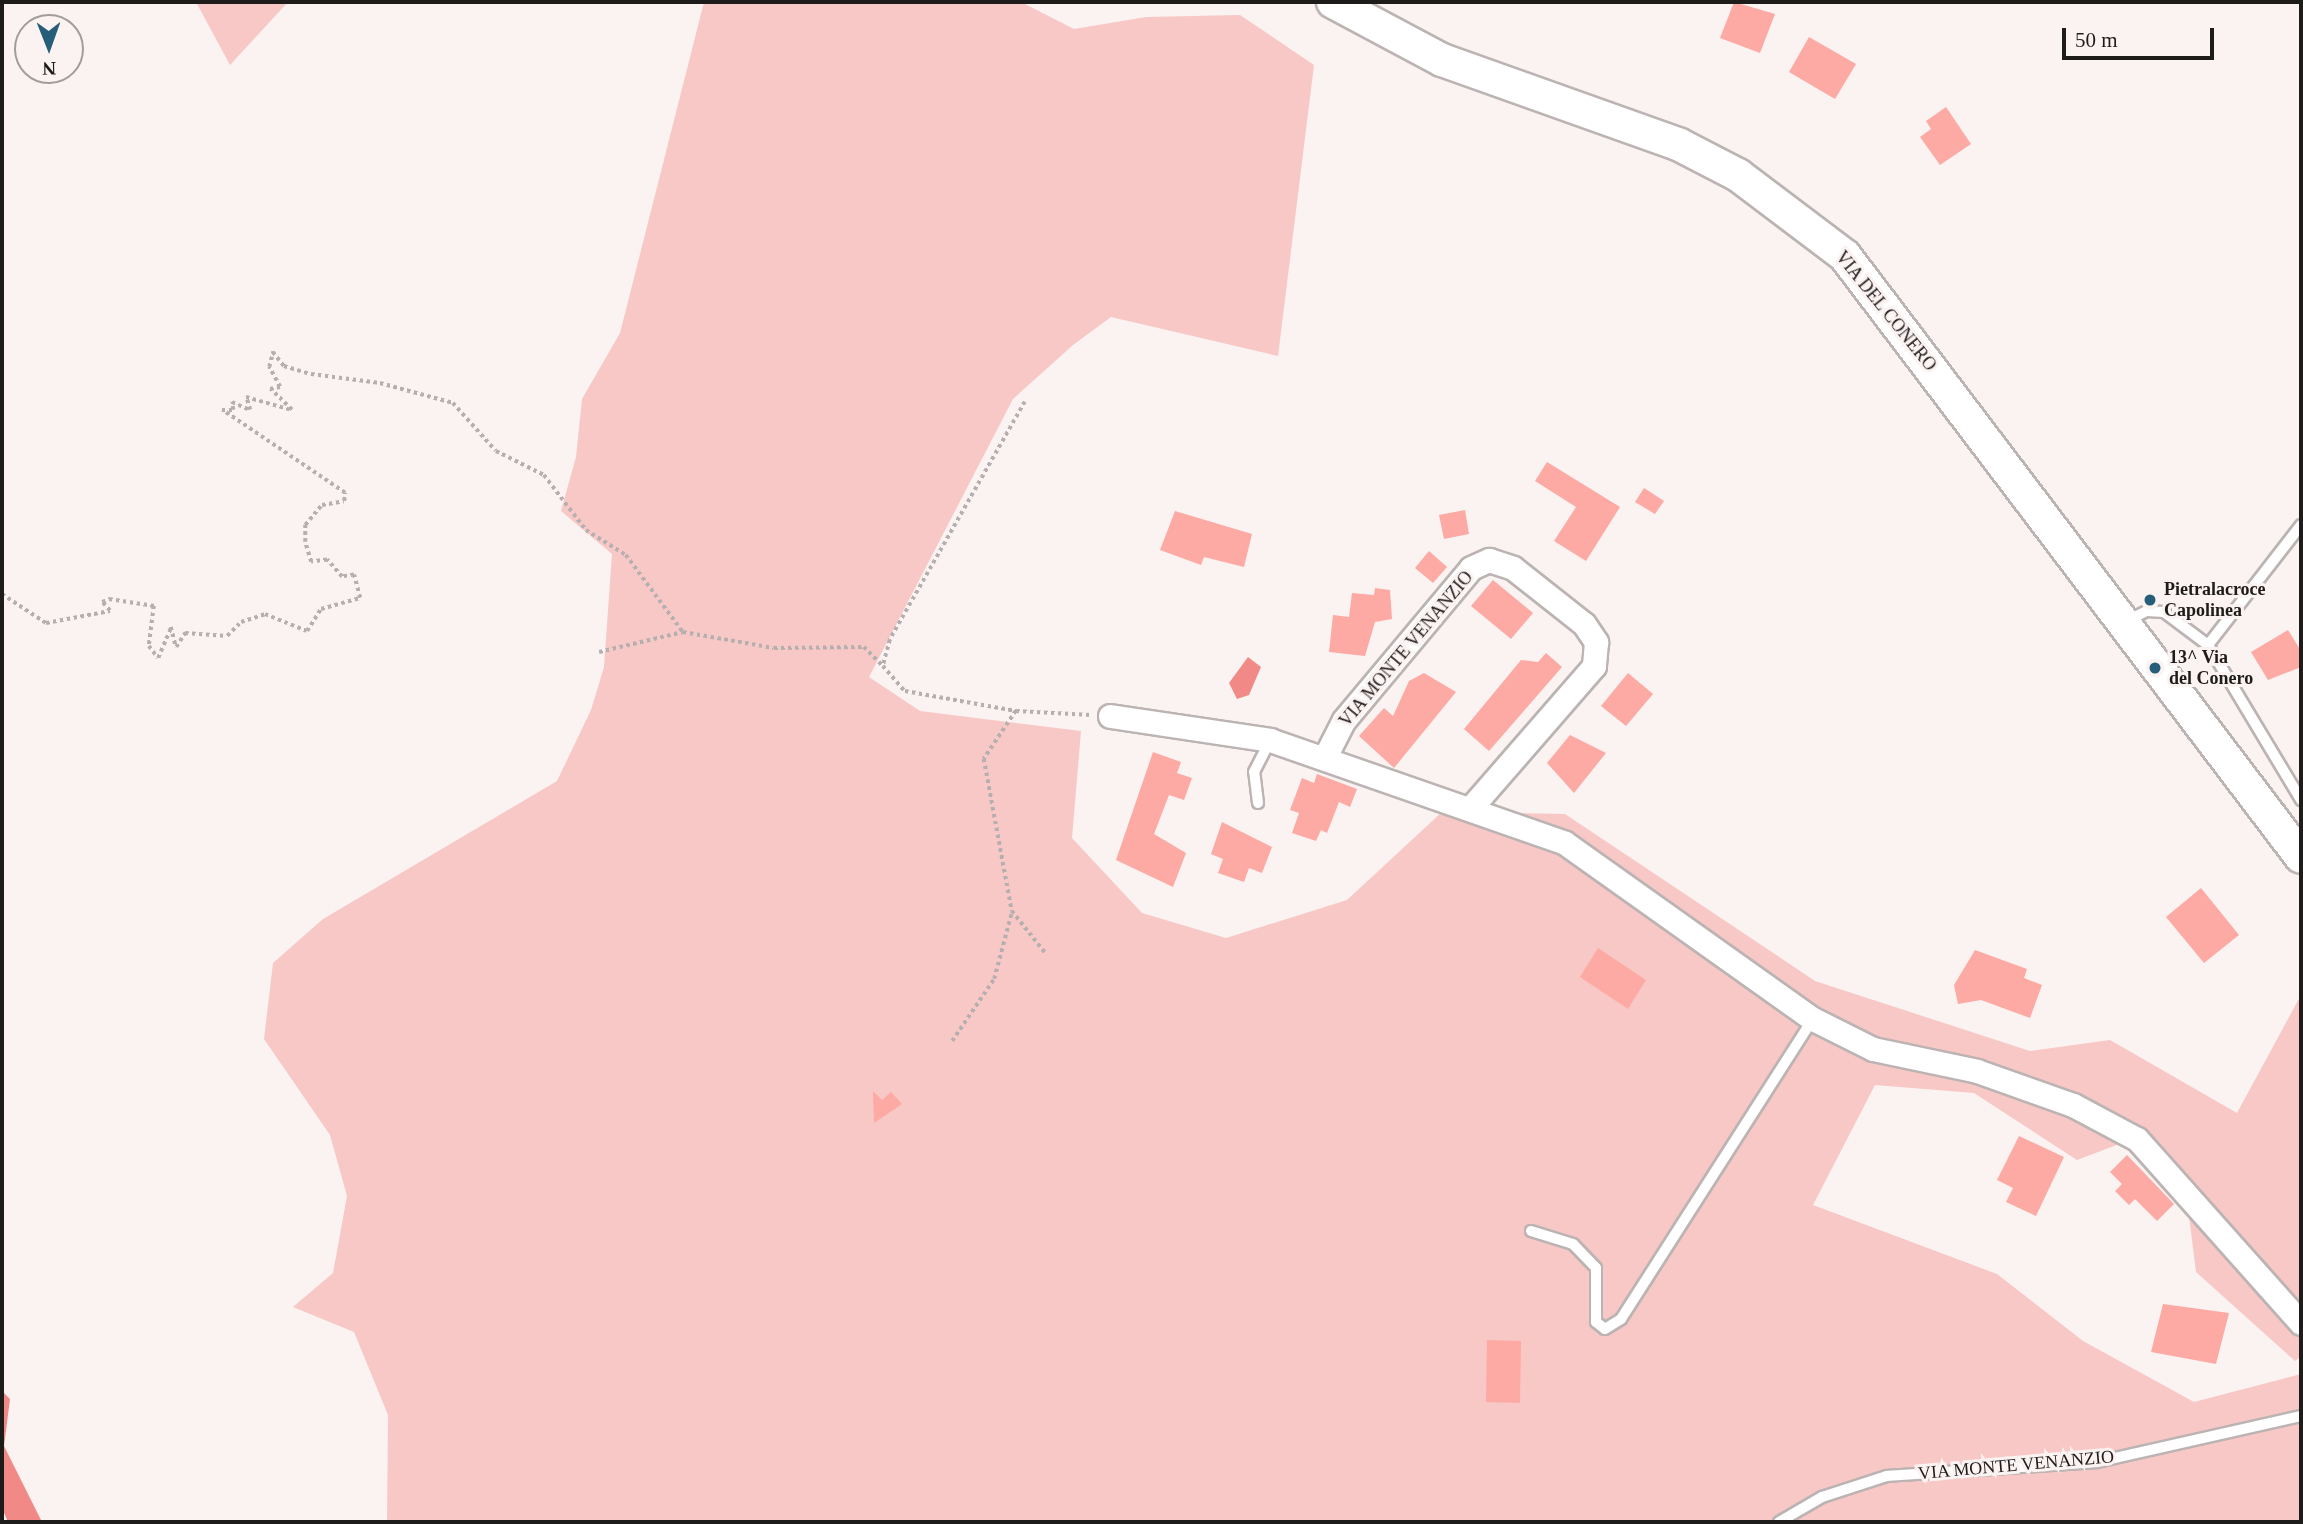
<!DOCTYPE html>
<html>
<head>
<meta charset="utf-8">
<style>
	body { margin:0 }
	#map { position:relative; width:2303px; height:1524px; overflow:hidden; background:#fbf2f2; font-family:Georgia,serif }
	div>[style] { position:absolute }
	.green>* { inset:0; background:#f7c8c5 }
	.water>* { inset:0; background:#f18a86 }
	.building>* { inset:0; background:#fda9a4 }
	.path>* { height:3.5px; margin-top:-1.75px; transform-origin:0; background:repeating-linear-gradient(90deg,#b6afaf 0 3.5px,transparent 0 7px) }
	.roads { filter:drop-shadow(2px 0 #bcb3b3) drop-shadow(-2px 0 #bcb3b3) drop-shadow(0 2px #bcb3b3) drop-shadow(0 -2px #bcb3b3) }
	.lane>* { height:10px; margin:-5px; padding:0 5px; transform-origin:5px; border-radius:5px; background:#fff }
	.street>* { height:23px; margin:-11.5px; padding:0 11.5px; transform-origin:11.5px; border-radius:11.5px; background:#fff }
	.secondary>* { height:32px; margin:-16px; padding:0 16px; transform-origin:16px; border-radius:16px; background:#fff }
	.dots>* { width:19px; height:19px; translate:-50% -50%; box-sizing:border-box; border:4px solid #fbf2f2; border-radius:50% }
	span { translate:-50% -50%; white-space:nowrap; text-align:center; line-height:1.15; -webkit-text-stroke:6px #fbf2f2; paint-order:stroke }
	.street-label { font-size:18px; color:#1e1b1b }
	.poi-label { font-size:18px; color:#1e1b1b; font-weight:700 }
	.left { translate:0 -50%; text-align:left }
	.frame { position:absolute; inset:0; border:4px solid #1e1b1b; pointer-events:none }
	.north { position:absolute; left:14px; top:14px; width:70px; height:70px; box-sizing:border-box; background:#fbf2f2; border:2px solid #a39c9c; border-radius:50%; rotate:179deg; font-size:19px; font-weight:700; line-height:28px; text-align:center; color:#1e1b1b }
	.north::after { content:''; display:block; margin:auto; width:24px; height:32px; background:#265d78; clip-path:polygon(50% 0,100% 100%,50% 72%,0 100%) }
	.scale { position:absolute; left:2062px; top:28px; width:152px; height:32px; box-sizing:border-box; border:4px solid #1e1b1b; border-top:0; padding-left:9px; font-size:21px; line-height:24px; white-space:nowrap; color:#1e1b1b; -webkit-text-stroke:5px #fbf2f2; paint-order:stroke }
</style>
</head>
<body>
<div id="map">
	<div class="green">
		<i style="clip-path:polygon(196px 2px,288px 2px,230px 65px)"></i>
		<i style="clip-path:polygon(704px 2px,1021px 2px,1074px 29px,1146px 17px,1240px 15px,1314px 65px,1278px 356px,1111px 317px,1073px 345px,1013px 399px,869px 677px,920px 711px,1081px 731px,1072px 838px,1142px 913px,1226px 938px,1347px 900px,1442px 812px,1565px 814px,1815px 981px,2030px 1051px,2110px 1040px,2237px 1113px,2301px 995px,2301px 1356px,2295px 1361px,2196px 1272px,2189px 1216px,2122px 1143px,2077px 1160px,1974px 1093px,1875px 1085px,1813px 1205px,1997px 1274px,2083px 1341px,2194px 1402px,2301px 1374px,2301px 1522px,387px 1522px,388px 1415px,354px 1332px,293px 1307px,333px 1273px,347px 1196px,330px 1135px,264px 1039px,273px 963px,323px 919px,557px 781px,591px 710px,604px 667px,612px 554px,561px 511px,576px 457px,582px 399px,620px 333px)"></i>
	</div>
	<div class="water">
		<i style="clip-path:polygon(1248px 657px,1261px 667px,1249px 695px,1237px 699px,1229px 683px)"></i>
		<i style="clip-path:polygon(2px 1391px,10px 1399px,4px 1446px,42px 1522px,8px 1522px,2px 1508px)"></i>
	</div>
	<div class="building">
		<i style="clip-path:polygon(1734px 2px,1775px 14px,1760px 53px,1720px 38px)"></i>
		<i style="clip-path:polygon(1809px 37px,1856px 64px,1835px 99px,1789px 72px)"></i>
		<i style="clip-path:polygon(1946px 107px,1971px 144px,1940px 165px,1920px 137px,1931px 129px,1926px 121px)"></i>
		<i style="clip-path:polygon(1547px 462px,1620px 507px,1586px 561px,1554px 541px,1576px 507px,1535px 481px)"></i>
		<i style="clip-path:polygon(1644px 488px,1664px 501px,1655px 514px,1635px 502px)"></i>
		<i style="clip-path:polygon(1465px 510px,1469px 534px,1444px 539px,1439px 515px)"></i>
		<i style="clip-path:polygon(1175px 511px,1252px 534px,1244px 567px,1204px 557px,1201px 565px,1160px 550px)"></i>
		<i style="clip-path:polygon(1429px 551px,1447px 567px,1433px 583px,1415px 568px)"></i>
		<i style="clip-path:polygon(1493px 580px,1533px 613px,1511px 639px,1471px 606px)"></i>
		<i style="clip-path:polygon(1375px 588px,1390px 590px,1392px 619px,1375px 622px,1365px 656px,1329px 652px,1333px 615px,1349px 617px,1352px 593px,1374px 595px)"></i>
		<i style="clip-path:polygon(2288px 630px,2301px 651px,2301px 667px,2268px 680px,2251px 652px)"></i>
		<i style="clip-path:polygon(1546px 653px,1562px 667px,1489px 751px,1464px 729px,1521px 660px,1538px 662px)"></i>
		<i style="clip-path:polygon(1424px 673px,1456px 692px,1394px 768px,1359px 736px,1384px 708px,1393px 716px,1409px 681px)"></i>
		<i style="clip-path:polygon(1628px 673px,1653px 694px,1626px 726px,1601px 706px)"></i>
		<i style="clip-path:polygon(1570px 735px,1606px 753px,1574px 793px,1547px 763px)"></i>
		<i style="clip-path:polygon(1153px 752px,1181px 762px,1177px 773px,1192px 778px,1184px 800px,1169px 795px,1154px 834px,1186px 853px,1173px 887px,1116px 860px)"></i>
		<i style="clip-path:polygon(1317px 774px,1357px 789px,1350px 807px,1339px 802px,1327px 833px,1321px 830px,1316px 841px,1292px 833px,1299px 813px,1290px 810px,1302px 778px,1314px 783px)"></i>
		<i style="clip-path:polygon(1222px 822px,1272px 847px,1262px 873px,1249px 868px,1244px 882px,1218px 873px,1223px 859px,1211px 854px)"></i>
		<i style="clip-path:polygon(2201px 888px,2239px 935px,2204px 963px,2166px 917px)"></i>
		<i style="clip-path:polygon(1598px 948px,1646px 980px,1628px 1009px,1580px 977px)"></i>
		<i style="clip-path:polygon(1975px 950px,2027px 969px,2024px 978px,2042px 985px,2030px 1018px,1981px 1000px,1958px 1004px,1954px 985px)"></i>
		<i style="clip-path:polygon(873px 1091px,882px 1100px,891px 1092px,902px 1104px,874px 1123px)"></i>
		<i style="clip-path:polygon(2019px 1136px,2064px 1157px,2036px 1216px,2006px 1202px,2013px 1188px,1997px 1180px)"></i>
		<i style="clip-path:polygon(2127px 1155px,2174px 1204px,2157px 1221px,2135px 1199px,2129px 1205px,2115px 1191px,2122px 1184px,2110px 1172px)"></i>
		<i style="clip-path:polygon(2163px 1304px,2229px 1313px,2216px 1364px,2151px 1352px)"></i>
		<i style="clip-path:polygon(1487px 1340px,1521px 1341px,1520px 1403px,1486px 1402px)"></i>
	</div>
	<div class="path">
		<i style="left:1025px;top:402px;width:274px;rotate:119.6deg"></i>
		<i style="left:890px;top:640px;width:27px;rotate:105deg"></i>
		<i style="left:883px;top:666px;width:33px;rotate:49deg"></i>
		<i style="left:905px;top:691px;width:113px;rotate:10.2deg"></i>
		<i style="left:1016px;top:711px;width:75px;rotate:3.1deg"></i>
		<i style="left:2px;top:594px;width:53px;rotate:33.4deg"></i>
		<i style="left:46px;top:623px;width:65px;rotate:-10.6deg"></i>
		<i style="left:110px;top:611px;width:12px;rotate:-132deg"></i>
		<i style="left:102px;top:602px;width:8px;rotate:-23deg"></i>
		<i style="left:109px;top:599px;width:46px;rotate:8.8deg"></i>
		<i style="left:154px;top:606px;width:40px;rotate:97.1deg"></i>
		<i style="left:149px;top:646px;width:15px;rotate:53deg"></i>
		<i style="left:158px;top:658px;width:34px;rotate:-67deg"></i>
		<i style="left:171px;top:627px;width:21px;rotate:76deg"></i>
		<i style="left:176px;top:647px;width:17px;rotate:-57deg"></i>
		<i style="left:185px;top:633px;width:42px;rotate:4.1deg"></i>
		<i style="left:227px;top:636px;width:20px;rotate:-45deg"></i>
		<i style="left:241px;top:622px;width:25px;rotate:-18deg"></i>
		<i style="left:265px;top:614px;width:45px;rotate:22deg"></i>
		<i style="left:307px;top:631px;width:26px;rotate:-58deg"></i>
		<i style="left:321px;top:609px;width:41px;rotate:-15.8deg"></i>
		<i style="left:360px;top:598px;width:24px;rotate:-105deg"></i>
		<i style="left:354px;top:575px;width:12px;rotate:171deg"></i>
		<i style="left:342px;top:577px;width:23px;rotate:-131deg"></i>
		<i style="left:327px;top:560px;width:16px;rotate:173deg"></i>
		<i style="left:311px;top:562px;width:21px;rotate:-107deg"></i>
		<i style="left:305px;top:542px;width:17px;rotate:-90deg"></i>
		<i style="left:305px;top:525px;width:26px;rotate:-50deg"></i>
		<i style="left:322px;top:505px;width:22px;rotate:-10deg"></i>
		<i style="left:344px;top:501px;width:8px;rotate:-83deg"></i>
		<i style="left:345px;top:493px;width:148px;rotate:-146deg"></i>
		<i style="left:222px;top:410px;width:11px"></i>
		<i style="left:233px;top:410px;width:8px;rotate:-97deg"></i>
		<i style="left:232px;top:402px;width:20px;rotate:24deg"></i>
		<i style="left:250px;top:410px;width:14px;rotate:-107deg"></i>
		<i style="left:246px;top:397px;width:48px;rotate:15.8deg"></i>
		<i style="left:292px;top:410px;width:30px;rotate:-136deg"></i>
		<i style="left:270px;top:389px;width:10px;rotate:-11deg"></i>
		<i style="left:280px;top:387px;width:23px;rotate:-119deg"></i>
		<i style="left:269px;top:367px;width:16px;rotate:-75deg"></i>
		<i style="left:273px;top:352px;width:18px;rotate:52deg"></i>
		<i style="left:284px;top:366px;width:28px;rotate:17deg"></i>
		<i style="left:311px;top:374px;width:70px;rotate:7.4deg"></i>
		<i style="left:380px;top:383px;width:76px;rotate:15.3deg"></i>
		<i style="left:453px;top:403px;width:64px;rotate:48.1deg"></i>
		<i style="left:496px;top:451px;width:54px;rotate:26.6deg"></i>
		<i style="left:544px;top:475px;width:69px;rotate:52.6deg"></i>
		<i style="left:586px;top:530px;width:47px;rotate:32deg"></i>
		<i style="left:626px;top:555px;width:96px;rotate:53.5deg"></i>
		<i style="left:683px;top:632px;width:92px;rotate:10deg"></i>
		<i style="left:774px;top:648px;width:90px;rotate:-0.6deg"></i>
		<i style="left:864px;top:647px;width:27px;rotate:45deg"></i>
		<i style="left:599px;top:652px;width:86px;rotate:-13.4deg"></i>
		<i style="left:1016px;top:711px;width:58px;rotate:123.7deg"></i>
		<i style="left:984px;top:759px;width:155px;rotate:79.6deg"></i>
		<i style="left:1012px;top:911px;width:56px;rotate:51.5deg"></i>
		<i style="left:952px;top:1041px;width:75px;rotate:-55.9deg"></i>
		<i style="left:994px;top:979px;width:70px;rotate:-75.2deg"></i>
	</div>
	<div class="roads">
		<div class="lane">
			<i style="left:2125px;top:622px;width:25px;rotate:-27deg"></i>
			<i style="left:2147px;top:611px;width:17px;rotate:3deg"></i>
			<i style="left:2164px;top:612px;width:55px;rotate:36.9deg"></i>
			<i style="left:2208px;top:645px;width:181px;rotate:59deg"></i>
			<i style="left:2208px;top:645px;width:152px;rotate:-52.2deg"></i>
			<i style="left:1258px;top:803px;width:31px;rotate:-97deg"></i>
			<i style="left:1254px;top:772px;width:36px;rotate:-63deg"></i>
			<i style="left:1531px;top:1231px;width:44px;rotate:17.2deg"></i>
			<i style="left:1573px;top:1244px;width:33px;rotate:46deg"></i>
			<i style="left:1596px;top:1268px;width:54px;rotate:90deg"></i>
			<i style="left:1596px;top:1322px;width:11px;rotate:38deg"></i>
			<i style="left:1605px;top:1329px;width:19px;rotate:-32deg"></i>
			<i style="left:1621px;top:1319px;width:356px;rotate:-57.4deg"></i>
			<i style="left:1779px;top:1522px;width:50px;rotate:-30.2deg"></i>
			<i style="left:1822px;top:1497px;width:68px;rotate:-17.9deg"></i>
			<i style="left:1887px;top:1476px;width:210px;rotate:-3.8deg"></i>
			<i style="left:2097px;top:1462px;width:209px;rotate:-12.7deg"></i>
		</div>
		<div class="street">
			<i style="left:1110px;top:716px;width:162px;rotate:8.5deg"></i>
			<i style="left:1270px;top:740px;width:312px;rotate:19.2deg"></i>
			<i style="left:1565px;top:843px;width:304px;rotate:35.4deg"></i>
			<i style="left:1813px;top:1019px;width:67px;rotate:26.6deg"></i>
			<i style="left:1873px;top:1049px;width:106px;rotate:11.9deg"></i>
			<i style="left:1977px;top:1071px;width:102px;rotate:19.5deg"></i>
			<i style="left:2073px;top:1105px;width:72px;rotate:28deg"></i>
			<i style="left:2137px;top:1139px;width:246px;rotate:48.3deg"></i>
			<i style="left:1326px;top:755px;width:39px;rotate:-63deg"></i>
			<i style="left:1344px;top:720px;width:198px;rotate:-50.1deg"></i>
			<i style="left:1471px;top:568px;width:20px;rotate:-24deg"></i>
			<i style="left:1489px;top:560px;width:25px;rotate:18deg"></i>
			<i style="left:1513px;top:568px;width:90px;rotate:38.3deg"></i>
			<i style="left:1584px;top:624px;width:22px;rotate:56deg"></i>
			<i style="left:1596px;top:642px;width:24px;rotate:95deg"></i>
			<i style="left:1594px;top:666px;width:184px;rotate:131deg"></i>
		</div>
		<div class="secondary">
			<i style="left:1333px;top:2px;width:123px;rotate:28deg"></i>
			<i style="left:1442px;top:60px;width:251px;rotate:19.6deg"></i>
			<i style="left:1678px;top:144px;width:68px;rotate:27.3deg"></i>
			<i style="left:1738px;top:175px;width:134px;rotate:37.1deg"></i>
			<i style="left:1845px;top:256px;width:754px;rotate:52.81deg"></i>
		</div>
	</div>
	<div class="dots">
		<i style="left:2150px;top:600px;background:#265d78"></i>
		<i style="left:2155px;top:668px;background:#265d78"></i>
	</div>
	<div class="street-label">
		<span style="left:1886px;top:311px;rotate:51deg">VIA DEL CONERO</span>
		<span style="left:1406px;top:649px;rotate:-50deg">VIA MONTE VENANZIO</span>
		<span style="left:2016px;top:1465px;rotate:-5deg">VIA MONTE VENANZIO</span>
	</div>
	<div class="poi-label">
		<span class="left" style="left:2164px;top:600px">Pietralacroce<br>Capolinea</span>
		<span class="left" style="left:2169px;top:668px">13^ Via<br>del Conero</span>
	</div>
	<div class="frame"></div>
	<div class="north">N</div>
	<div class="scale">50 m</div>
</div>
</body>
</html>
